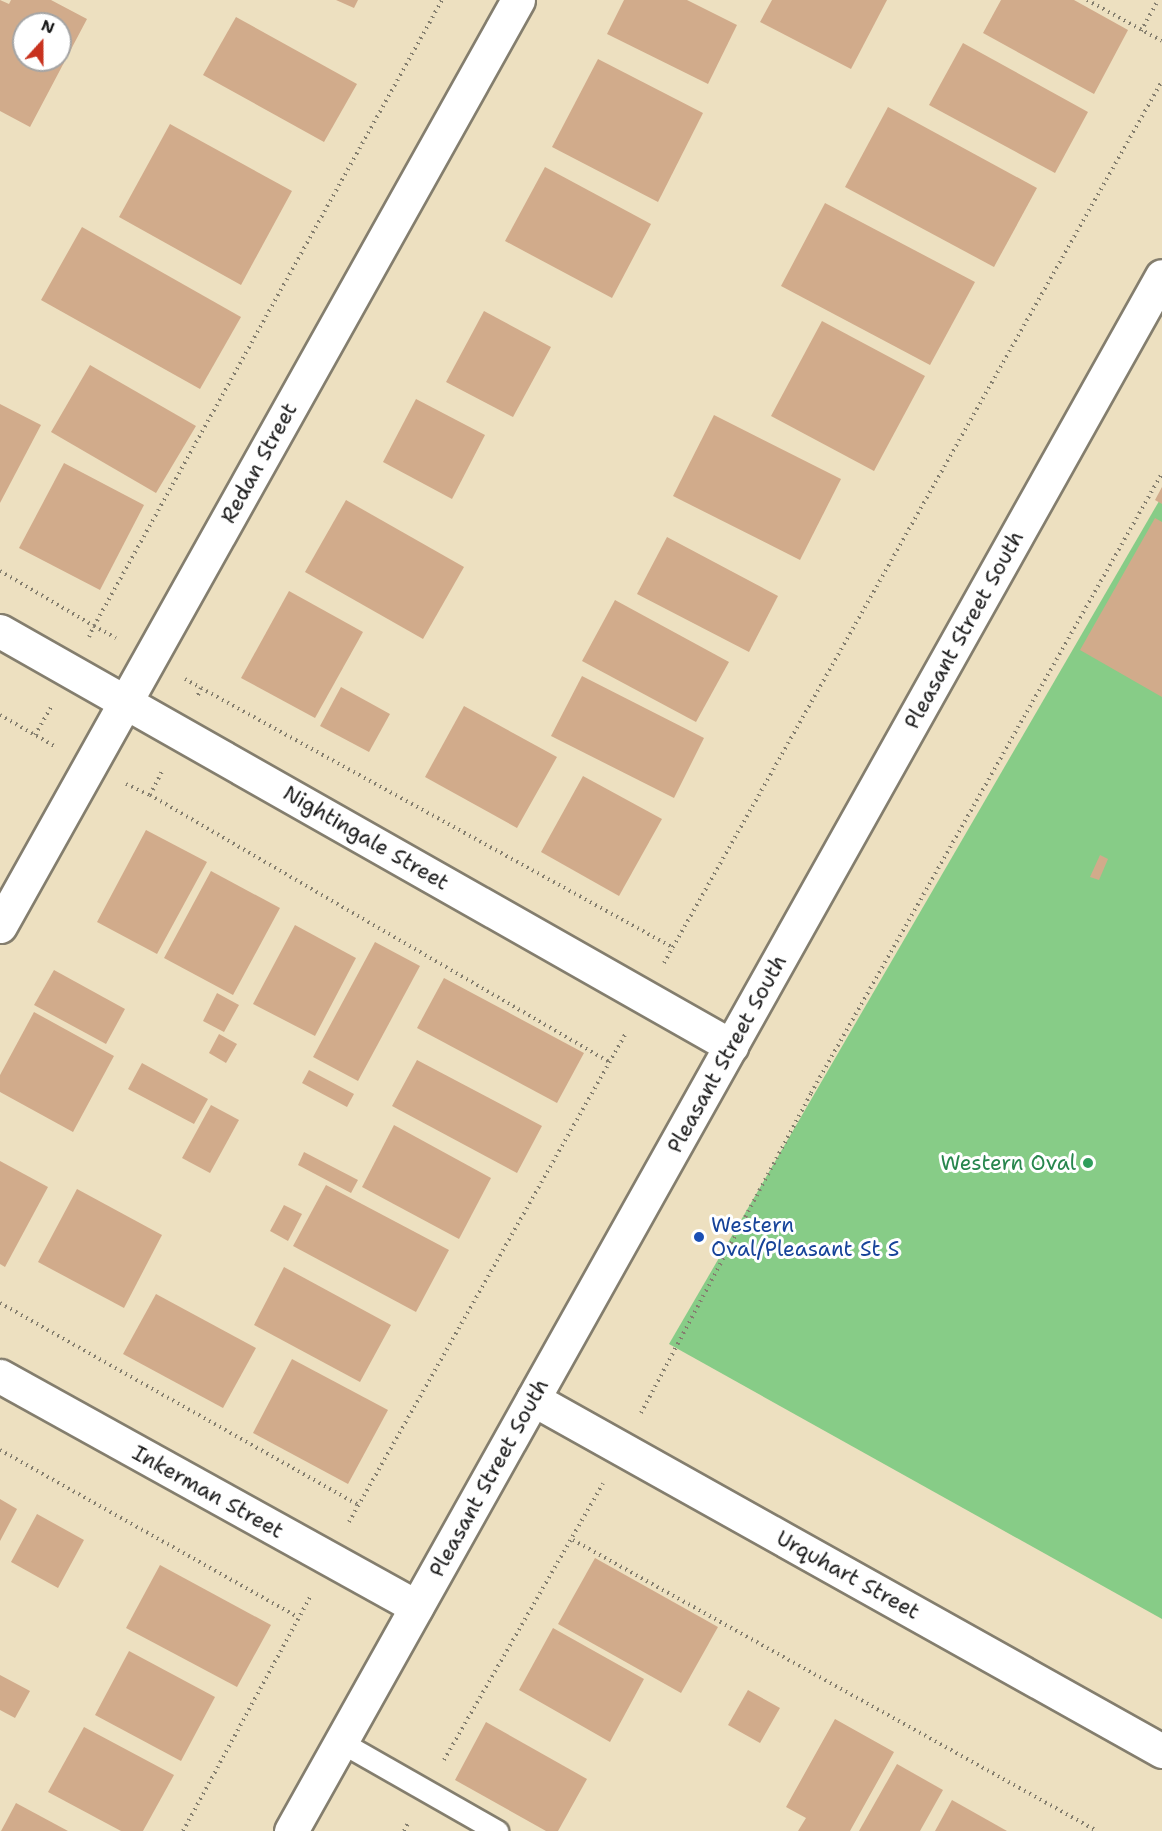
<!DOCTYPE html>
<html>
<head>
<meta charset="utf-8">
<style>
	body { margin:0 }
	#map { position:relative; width:1162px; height:1831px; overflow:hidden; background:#ede0c0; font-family:"Shantell Sans",sans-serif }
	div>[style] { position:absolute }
	.green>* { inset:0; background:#87cc87 }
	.building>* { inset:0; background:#d1ab8b }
	.path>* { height:4px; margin-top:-2px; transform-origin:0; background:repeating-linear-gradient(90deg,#847e6e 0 1.5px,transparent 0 6px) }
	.roads { filter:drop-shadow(2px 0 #847e6e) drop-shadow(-2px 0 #847e6e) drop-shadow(0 2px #847e6e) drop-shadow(0 -2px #847e6e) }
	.lane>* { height:21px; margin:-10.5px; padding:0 10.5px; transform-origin:10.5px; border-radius:10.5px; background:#fff }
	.street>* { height:33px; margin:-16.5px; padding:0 16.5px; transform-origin:16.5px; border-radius:16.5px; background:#fff }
	.secondary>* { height:33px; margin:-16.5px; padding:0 16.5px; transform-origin:16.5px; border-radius:16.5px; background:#fff }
	.dots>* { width:16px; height:16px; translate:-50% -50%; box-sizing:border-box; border:3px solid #fff; border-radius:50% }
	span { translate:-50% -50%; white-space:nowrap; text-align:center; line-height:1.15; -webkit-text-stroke:6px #fff; paint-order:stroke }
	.street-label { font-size:21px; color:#1c1c1c }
	.leisure-label { font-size:21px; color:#27864d }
	.right { translate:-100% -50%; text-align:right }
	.transit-label { font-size:21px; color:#164399 }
	.left { translate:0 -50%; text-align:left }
	.north { position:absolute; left:12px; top:12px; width:60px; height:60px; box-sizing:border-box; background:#fff; border:2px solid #a4a4a4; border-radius:50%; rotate:21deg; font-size:16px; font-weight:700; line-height:24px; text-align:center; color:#1c1c1c }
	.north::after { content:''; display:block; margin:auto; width:21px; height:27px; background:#c8321e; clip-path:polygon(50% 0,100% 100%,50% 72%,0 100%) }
</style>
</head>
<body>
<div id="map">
	<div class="green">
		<i style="clip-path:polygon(1162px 496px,1162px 1619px,669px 1344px)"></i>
	</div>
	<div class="building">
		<i style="clip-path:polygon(evenodd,0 0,9px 4px,11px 0,51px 0,87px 19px,30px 127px,0 111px,0 0,24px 24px,60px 24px,60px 60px,24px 60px,24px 24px)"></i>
		<i style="clip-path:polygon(336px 0,358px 0,354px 8px)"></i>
		<i style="clip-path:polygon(624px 0,687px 0,737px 25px,708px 84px,607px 34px)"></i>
		<i style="clip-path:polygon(772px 0,887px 0,851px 69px,760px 22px)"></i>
		<i style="clip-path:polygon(1001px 0,1074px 0,1128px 30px,1094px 94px,983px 33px)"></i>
		<i style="clip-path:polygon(236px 17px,357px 84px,324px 142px,203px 75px)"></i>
		<i style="clip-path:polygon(963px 43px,1088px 112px,1055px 173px,929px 105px)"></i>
		<i style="clip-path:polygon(598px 59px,703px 113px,658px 202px,552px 147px)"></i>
		<i style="clip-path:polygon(888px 107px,1037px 188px,994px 267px,845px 187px)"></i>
		<i style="clip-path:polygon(170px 124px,292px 191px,241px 285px,119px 217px)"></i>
		<i style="clip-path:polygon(545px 167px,651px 224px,612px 298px,505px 241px)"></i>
		<i style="clip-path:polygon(825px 203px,975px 282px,930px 365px,781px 286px)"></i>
		<i style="clip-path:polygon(82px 227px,241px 317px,200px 389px,41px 300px)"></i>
		<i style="clip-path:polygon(484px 311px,551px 347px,513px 417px,446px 382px)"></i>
		<i style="clip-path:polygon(822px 321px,925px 376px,874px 471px,771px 416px)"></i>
		<i style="clip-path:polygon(90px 365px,196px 426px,156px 493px,51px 432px)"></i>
		<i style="clip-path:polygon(416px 399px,485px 435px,452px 499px,383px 462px)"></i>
		<i style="clip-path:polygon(0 404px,41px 425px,0 503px)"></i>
		<i style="clip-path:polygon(714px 415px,841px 479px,800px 560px,673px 496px)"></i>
		<i style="clip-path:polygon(64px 463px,144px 505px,100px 590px,19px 548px)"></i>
		<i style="clip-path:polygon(1162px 487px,1162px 504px,1155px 500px)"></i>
		<i style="clip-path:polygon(346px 500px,464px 567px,423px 639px,305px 572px)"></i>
		<i style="clip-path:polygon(1155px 518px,1162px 522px,1162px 697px,1080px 650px)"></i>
		<i style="clip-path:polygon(667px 537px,778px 596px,749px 652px,637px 594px)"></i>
		<i style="clip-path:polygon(289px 591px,363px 632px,315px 718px,241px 678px)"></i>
		<i style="clip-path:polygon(615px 600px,729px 662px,696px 722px,582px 661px)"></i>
		<i style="clip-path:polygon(582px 676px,704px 738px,674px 798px,551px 736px)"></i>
		<i style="clip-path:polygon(341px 687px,390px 714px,369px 752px,320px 726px)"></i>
		<i style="clip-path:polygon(464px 706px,557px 757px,517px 828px,425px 777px)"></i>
		<i style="clip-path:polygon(583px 776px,662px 819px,619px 896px,541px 852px)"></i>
		<i style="clip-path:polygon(146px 830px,207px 862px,157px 954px,97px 922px)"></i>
		<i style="clip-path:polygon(1100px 855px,1108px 859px,1099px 880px,1090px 877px)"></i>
		<i style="clip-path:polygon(211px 871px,280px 908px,233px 995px,164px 958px)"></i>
		<i style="clip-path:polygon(295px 925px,356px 958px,315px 1036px,253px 1004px)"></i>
		<i style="clip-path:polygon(375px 942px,420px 966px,358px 1081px,313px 1057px)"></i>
		<i style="clip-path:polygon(54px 970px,125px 1009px,106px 1044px,34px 1005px)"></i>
		<i style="clip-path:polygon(444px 978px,584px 1053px,557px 1103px,417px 1028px)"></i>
		<i style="clip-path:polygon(217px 993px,239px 1005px,224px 1032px,203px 1021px)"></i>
		<i style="clip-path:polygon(34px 1012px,114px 1056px,73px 1132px,0 1092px,0 1075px)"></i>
		<i style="clip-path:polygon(219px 1034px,237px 1044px,226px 1063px,209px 1053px)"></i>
		<i style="clip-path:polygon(417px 1060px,542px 1126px,517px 1173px,392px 1106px)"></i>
		<i style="clip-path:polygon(142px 1063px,208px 1099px,194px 1124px,128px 1089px)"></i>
		<i style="clip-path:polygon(309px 1070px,354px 1094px,347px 1107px,302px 1083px)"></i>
		<i style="clip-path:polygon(211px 1105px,239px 1120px,210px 1173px,182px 1158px)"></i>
		<i style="clip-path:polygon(394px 1125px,491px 1178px,459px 1239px,362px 1187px)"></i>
		<i style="clip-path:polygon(304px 1152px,358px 1180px,351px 1193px,298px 1165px)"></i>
		<i style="clip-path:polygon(0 1161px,48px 1187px,5px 1267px,0 1264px)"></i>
		<i style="clip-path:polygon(326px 1185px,449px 1250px,416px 1312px,293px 1246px)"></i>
		<i style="clip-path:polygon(77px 1189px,162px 1235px,124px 1308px,38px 1262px)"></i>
		<i style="clip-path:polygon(284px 1205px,302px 1214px,288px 1241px,270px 1231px)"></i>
		<i style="clip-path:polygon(284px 1267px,391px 1325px,360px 1382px,254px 1325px)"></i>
		<i style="clip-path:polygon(156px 1294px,256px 1348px,223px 1408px,123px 1354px)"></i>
		<i style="clip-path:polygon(292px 1359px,388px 1410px,348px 1484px,253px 1433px)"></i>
		<i style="clip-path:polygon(0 1499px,17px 1509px,0 1541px)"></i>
		<i style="clip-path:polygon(37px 1514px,84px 1540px,58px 1588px,11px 1562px)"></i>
		<i style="clip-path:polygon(595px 1558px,718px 1627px,681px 1693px,558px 1624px)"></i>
		<i style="clip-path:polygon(160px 1565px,271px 1625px,237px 1687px,126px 1628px)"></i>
		<i style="clip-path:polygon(553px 1628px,644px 1679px,610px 1742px,519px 1690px)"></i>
		<i style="clip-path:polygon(129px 1651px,215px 1697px,181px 1761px,95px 1715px)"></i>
		<i style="clip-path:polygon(0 1675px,30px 1691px,15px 1718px,0 1710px)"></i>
		<i style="clip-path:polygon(748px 1690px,780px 1708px,760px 1743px,728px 1725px)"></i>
		<i style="clip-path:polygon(835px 1719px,894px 1752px,850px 1831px,798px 1831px,806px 1818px,786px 1807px)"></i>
		<i style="clip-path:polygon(486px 1722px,587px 1779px,558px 1831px,546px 1831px,455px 1780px)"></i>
		<i style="clip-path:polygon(84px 1727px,174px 1775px,143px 1831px,121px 1831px,48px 1792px)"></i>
		<i style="clip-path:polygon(897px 1764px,943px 1790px,920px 1831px,859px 1831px)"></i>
		<i style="clip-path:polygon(952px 1800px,1007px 1831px,935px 1831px)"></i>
		<i style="clip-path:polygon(16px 1803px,68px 1831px,1px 1831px)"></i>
	</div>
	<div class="path">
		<i style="left:1087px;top:0;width:85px;rotate:28.7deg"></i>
		<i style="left:1141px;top:31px;width:35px;rotate:-61deg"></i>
		<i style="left:0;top:571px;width:109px;rotate:30.3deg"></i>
		<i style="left:94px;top:626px;width:716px;rotate:-60.93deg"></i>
		<i style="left:89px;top:637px;width:12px;rotate:-66deg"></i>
		<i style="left:94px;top:626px;width:25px;rotate:29deg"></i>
		<i style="left:185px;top:679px;width:18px;rotate:29deg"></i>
		<i style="left:201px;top:688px;width:10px;rotate:114deg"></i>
		<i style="left:201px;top:688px;width:540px;rotate:28.8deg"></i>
		<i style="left:0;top:715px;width:64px;rotate:29.7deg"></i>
		<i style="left:35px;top:735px;width:32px;rotate:-60deg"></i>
		<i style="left:126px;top:784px;width:26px;rotate:25deg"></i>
		<i style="left:150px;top:795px;width:29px;rotate:-63deg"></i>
		<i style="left:150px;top:795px;width:533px;rotate:30.17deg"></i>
		<i style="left:664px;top:963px;width:1013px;rotate:-60.55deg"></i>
		<i style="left:0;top:1303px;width:411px;rotate:29.4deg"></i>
		<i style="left:641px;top:1413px;width:362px;rotate:-62deg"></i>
		<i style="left:811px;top:1093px;width:712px;rotate:-60.48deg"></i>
		<i style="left:0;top:1450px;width:342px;rotate:29.3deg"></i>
		<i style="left:349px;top:1522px;width:562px;rotate:-60.47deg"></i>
		<i style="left:573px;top:1540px;width:599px;rotate:29.05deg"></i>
		<i style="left:444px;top:1760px;width:319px;rotate:-60.1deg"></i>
		<i style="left:183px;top:1831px;width:268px;rotate:-61.5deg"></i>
		<i style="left:404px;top:1831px;width:11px;rotate:-63deg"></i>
	</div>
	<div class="roads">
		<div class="lane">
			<i style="left:341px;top:1742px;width:180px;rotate:29.7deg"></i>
		</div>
		<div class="street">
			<i style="left:0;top:631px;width:841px;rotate:29.58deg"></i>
			<i style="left:0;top:926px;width:1061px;rotate:-60.78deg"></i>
			<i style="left:0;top:1376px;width:476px;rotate:29deg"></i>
			<i style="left:533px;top:1399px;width:721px;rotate:29.23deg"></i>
		</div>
		<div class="secondary">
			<i style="left:291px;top:1831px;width:1782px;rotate:-60.75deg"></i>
		</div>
	</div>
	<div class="dots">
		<i style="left:1088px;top:1163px;background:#2e9e5b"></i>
		<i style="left:699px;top:1237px;background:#1a4fb4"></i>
	</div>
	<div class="street-label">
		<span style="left:259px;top:463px;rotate:-61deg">Redan Street</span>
		<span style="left:964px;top:630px;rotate:-61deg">Pleasant Street South</span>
		<span style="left:366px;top:838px;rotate:30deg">Nightingale Street</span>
		<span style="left:727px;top:1054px;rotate:-61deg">Pleasant Street South</span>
		<span style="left:489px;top:1478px;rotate:-61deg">Pleasant Street South</span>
		<span style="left:208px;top:1492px;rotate:29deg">Inkerman Street</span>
		<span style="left:848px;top:1575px;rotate:29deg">Urquhart Street</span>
	</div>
	<div class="leisure-label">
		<span class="right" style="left:1076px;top:1163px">Western Oval</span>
	</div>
	<div class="transit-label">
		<span class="left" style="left:711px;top:1237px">Western<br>Oval/Pleasant St S</span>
	</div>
	<div class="north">N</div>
</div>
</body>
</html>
